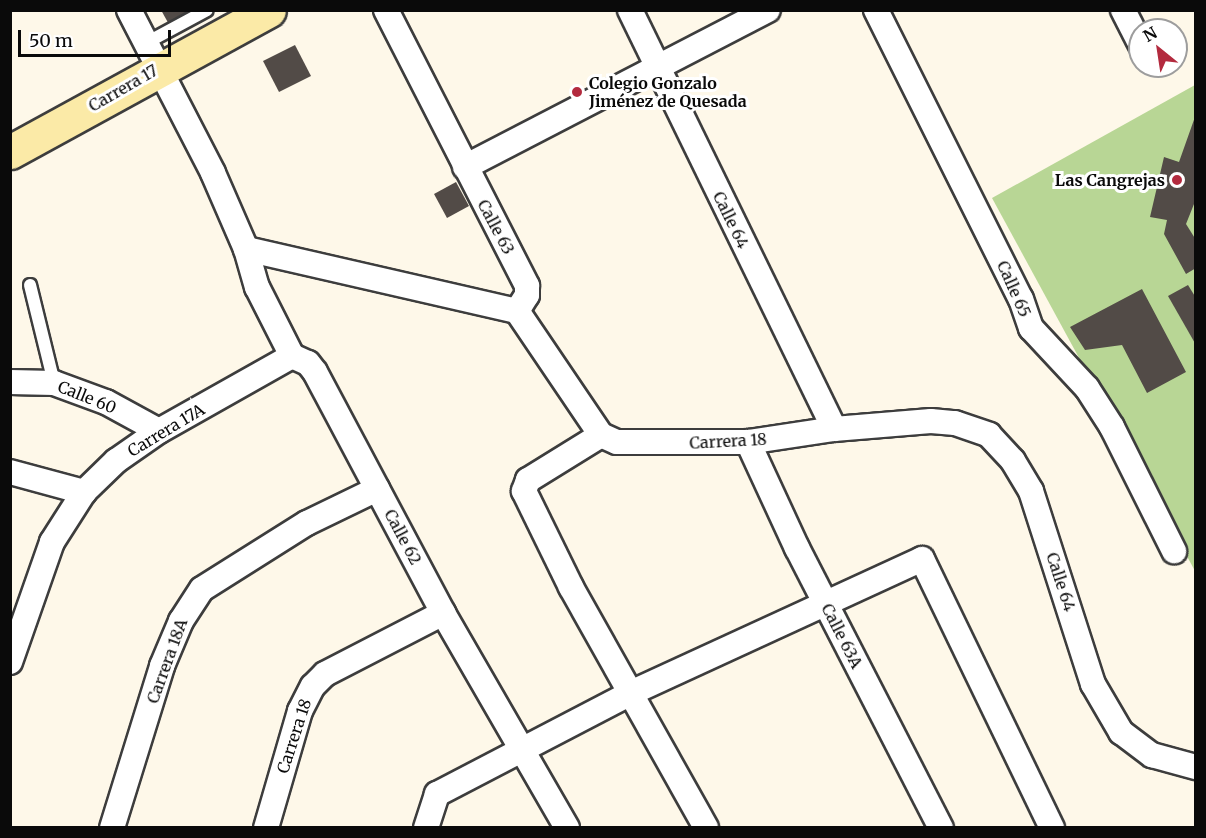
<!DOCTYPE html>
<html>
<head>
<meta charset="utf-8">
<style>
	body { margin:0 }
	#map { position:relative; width:1206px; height:838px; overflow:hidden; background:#fef8e9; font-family:Merriweather,serif }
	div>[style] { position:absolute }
	.forest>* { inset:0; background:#b8d695 }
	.building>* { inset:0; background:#524b47 }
	.roads { filter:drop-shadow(2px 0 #3d3d3d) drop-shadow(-2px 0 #3d3d3d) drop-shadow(0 2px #3d3d3d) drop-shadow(0 -2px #3d3d3d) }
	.lane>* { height:12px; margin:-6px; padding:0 6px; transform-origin:6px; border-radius:6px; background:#fff }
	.street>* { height:24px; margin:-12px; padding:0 12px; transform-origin:12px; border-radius:12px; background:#fff }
	.secondary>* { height:33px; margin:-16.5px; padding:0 16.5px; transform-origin:16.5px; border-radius:16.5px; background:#fbeaa7 }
	.dots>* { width:16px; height:16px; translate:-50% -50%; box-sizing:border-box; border:3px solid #fff; border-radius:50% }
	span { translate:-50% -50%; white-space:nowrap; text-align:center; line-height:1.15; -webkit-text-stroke:6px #fff; paint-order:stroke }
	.poi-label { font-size:16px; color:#0a0a0a; font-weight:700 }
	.left { translate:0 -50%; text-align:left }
	.right { translate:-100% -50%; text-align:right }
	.street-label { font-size:16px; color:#0a0a0a }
	.frame { position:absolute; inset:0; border:12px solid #0a0a0a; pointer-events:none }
	.north { position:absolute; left:1128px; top:18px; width:60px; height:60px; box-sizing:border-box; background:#fff; border:2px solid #9d9d9d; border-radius:50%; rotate:330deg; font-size:16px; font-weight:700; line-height:24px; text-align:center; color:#0a0a0a }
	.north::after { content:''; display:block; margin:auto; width:21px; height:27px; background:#b32a3e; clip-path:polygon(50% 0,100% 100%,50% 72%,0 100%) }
	.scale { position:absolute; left:18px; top:30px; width:153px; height:27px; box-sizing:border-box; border:3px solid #0a0a0a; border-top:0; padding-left:8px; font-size:18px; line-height:21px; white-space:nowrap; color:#0a0a0a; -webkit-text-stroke:4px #fff; paint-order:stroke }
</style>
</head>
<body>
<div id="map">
	<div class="forest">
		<i style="clip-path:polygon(1195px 85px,1195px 571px,992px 198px)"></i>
	</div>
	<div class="building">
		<i style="clip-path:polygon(161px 10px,193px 10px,196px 15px,171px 28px)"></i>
		<i style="clip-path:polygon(295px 45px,311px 76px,279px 92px,263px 61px)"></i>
		<i style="clip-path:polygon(1196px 114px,1196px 199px,1186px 224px,1196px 240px,1196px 268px,1186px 274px,1164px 234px,1167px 220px,1150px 217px,1164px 157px,1179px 162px)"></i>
		<i style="clip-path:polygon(456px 182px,469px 206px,447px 218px,434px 194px)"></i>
		<i style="clip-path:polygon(1188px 285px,1196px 298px,1196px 345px,1168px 296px)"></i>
		<i style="clip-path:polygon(1142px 289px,1186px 372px,1147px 393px,1122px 345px,1085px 350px,1070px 327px)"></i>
	</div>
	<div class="roads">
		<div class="lane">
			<i style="left:146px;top:43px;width:69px;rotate:-28.4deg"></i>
			<i style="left:30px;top:285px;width:101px;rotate:76.2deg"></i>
		</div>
		<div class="street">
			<i style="left:129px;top:10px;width:183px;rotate:62.7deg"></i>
			<i style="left:213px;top:173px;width:83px;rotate:66.5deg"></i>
			<i style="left:246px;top:249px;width:40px;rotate:74deg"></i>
			<i style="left:257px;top:287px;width:77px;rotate:63.1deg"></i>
			<i style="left:292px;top:356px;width:17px;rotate:24deg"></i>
			<i style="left:308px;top:363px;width:11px;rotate:52deg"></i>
			<i style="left:315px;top:372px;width:273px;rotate:62deg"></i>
			<i style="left:443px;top:613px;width:248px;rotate:60deg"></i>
			<i style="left:386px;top:10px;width:310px;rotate:62.9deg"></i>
			<i style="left:527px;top:286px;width:9px;rotate:90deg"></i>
			<i style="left:527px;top:295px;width:19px;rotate:122deg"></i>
			<i style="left:630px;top:10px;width:466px;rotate:64deg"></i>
			<i style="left:876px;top:10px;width:323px;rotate:63.4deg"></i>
			<i style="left:1021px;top:299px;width:31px;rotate:71deg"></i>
			<i style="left:1031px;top:328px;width:82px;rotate:47deg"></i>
			<i style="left:1087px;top:388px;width:46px;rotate:57.3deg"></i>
			<i style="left:1112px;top:427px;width:139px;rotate:63.4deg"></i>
			<i style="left:1123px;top:10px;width:37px;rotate:63deg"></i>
			<i style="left:465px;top:167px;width:341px;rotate:-27.4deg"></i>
			<i style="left:246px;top:249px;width:278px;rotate:12.9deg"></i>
			<i style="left:517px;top:311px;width:150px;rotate:55.9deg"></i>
			<i style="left:601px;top:435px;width:17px;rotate:24deg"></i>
			<i style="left:617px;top:442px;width:131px"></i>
			<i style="left:748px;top:442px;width:87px;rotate:-8.6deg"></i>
			<i style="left:834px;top:429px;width:97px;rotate:-4.7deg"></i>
			<i style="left:931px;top:421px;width:24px;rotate:5deg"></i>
			<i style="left:955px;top:423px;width:36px;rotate:19deg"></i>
			<i style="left:989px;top:435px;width:35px;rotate:47deg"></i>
			<i style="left:1013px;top:461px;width:35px;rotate:59deg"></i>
			<i style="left:1031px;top:491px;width:203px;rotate:72.2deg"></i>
			<i style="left:1093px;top:684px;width:56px;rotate:59.7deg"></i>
			<i style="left:1121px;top:732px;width:39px;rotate:37deg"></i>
			<i style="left:1152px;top:755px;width:46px;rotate:15.3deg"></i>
			<i style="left:10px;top:382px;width:44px;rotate:1.3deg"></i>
			<i style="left:54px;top:383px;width:55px;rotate:20.1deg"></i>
			<i style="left:106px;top:402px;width:60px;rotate:28.7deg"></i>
			<i style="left:601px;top:435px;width:86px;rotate:148.3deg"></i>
			<i style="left:528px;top:480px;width:12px;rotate:110deg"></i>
			<i style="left:524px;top:491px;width:107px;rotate:63.9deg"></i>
			<i style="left:571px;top:587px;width:276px;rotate:60.7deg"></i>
			<i style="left:748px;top:442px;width:117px;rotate:65.2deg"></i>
			<i style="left:797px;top:548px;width:315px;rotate:62.8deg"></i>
			<i style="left:10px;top:472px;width:77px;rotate:15.1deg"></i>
			<i style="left:10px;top:662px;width:127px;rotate:-70.7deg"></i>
			<i style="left:52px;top:542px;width:59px;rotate:-57.4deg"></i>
			<i style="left:84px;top:492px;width:45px;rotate:-44.1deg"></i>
			<i style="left:116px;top:461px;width:52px;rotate:-34.9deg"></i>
			<i style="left:159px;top:431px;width:153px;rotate:-29.4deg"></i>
			<i style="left:112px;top:828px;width:170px;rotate:-72.8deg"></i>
			<i style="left:162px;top:666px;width:49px;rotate:-67.1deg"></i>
			<i style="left:181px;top:621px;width:38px;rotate:-57deg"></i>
			<i style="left:202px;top:589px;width:124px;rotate:-32.2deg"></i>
			<i style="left:307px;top:523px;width:78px;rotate:-25.9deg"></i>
			<i style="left:266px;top:828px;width:122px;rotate:-73.8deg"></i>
			<i style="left:300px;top:711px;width:28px;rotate:-63deg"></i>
			<i style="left:313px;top:686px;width:17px;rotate:-45deg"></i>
			<i style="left:325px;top:674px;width:133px;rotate:-27.3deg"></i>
			<i style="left:426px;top:828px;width:36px;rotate:-72deg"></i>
			<i style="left:437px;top:794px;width:221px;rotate:-27.5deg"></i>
			<i style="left:633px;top:692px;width:318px;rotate:-24.7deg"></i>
			<i style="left:922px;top:559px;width:299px;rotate:64.2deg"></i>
		</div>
		<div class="secondary">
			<i style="left:10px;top:152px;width:295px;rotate:-28.7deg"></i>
		</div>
	</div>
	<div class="dots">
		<i style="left:577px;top:92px;background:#b32a3e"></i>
		<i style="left:1177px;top:180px;background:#b32a3e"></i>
	</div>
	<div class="poi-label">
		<span class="left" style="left:589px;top:92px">Colegio Gonzalo<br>Jiménez de Quesada</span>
		<span class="right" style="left:1165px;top:180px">Las Cangrejas</span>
	</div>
	<div class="street-label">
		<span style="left:123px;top:88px;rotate:-30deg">Carrera 17</span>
		<span style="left:731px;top:220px;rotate:64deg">Calle 64</span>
		<span style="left:496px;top:227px;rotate:62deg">Calle 63</span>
		<span style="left:1014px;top:289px;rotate:66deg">Calle 65</span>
		<span style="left:87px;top:397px;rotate:22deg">Calle 60</span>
		<span style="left:166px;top:430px;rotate:-31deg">Carrera 17A</span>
		<span style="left:728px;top:441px;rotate:-3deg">Carrera 18</span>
		<span style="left:403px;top:537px;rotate:62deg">Calle 62</span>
		<span style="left:1061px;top:582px;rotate:72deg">Calle 64</span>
		<span style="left:842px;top:636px;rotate:63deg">Calle 63A</span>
		<span style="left:167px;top:661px;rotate:-70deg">Carrera 18A</span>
		<span style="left:294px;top:736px;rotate:-72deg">Carrera 18</span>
	</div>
	<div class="frame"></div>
	<div class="north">N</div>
	<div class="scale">50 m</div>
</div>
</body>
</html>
